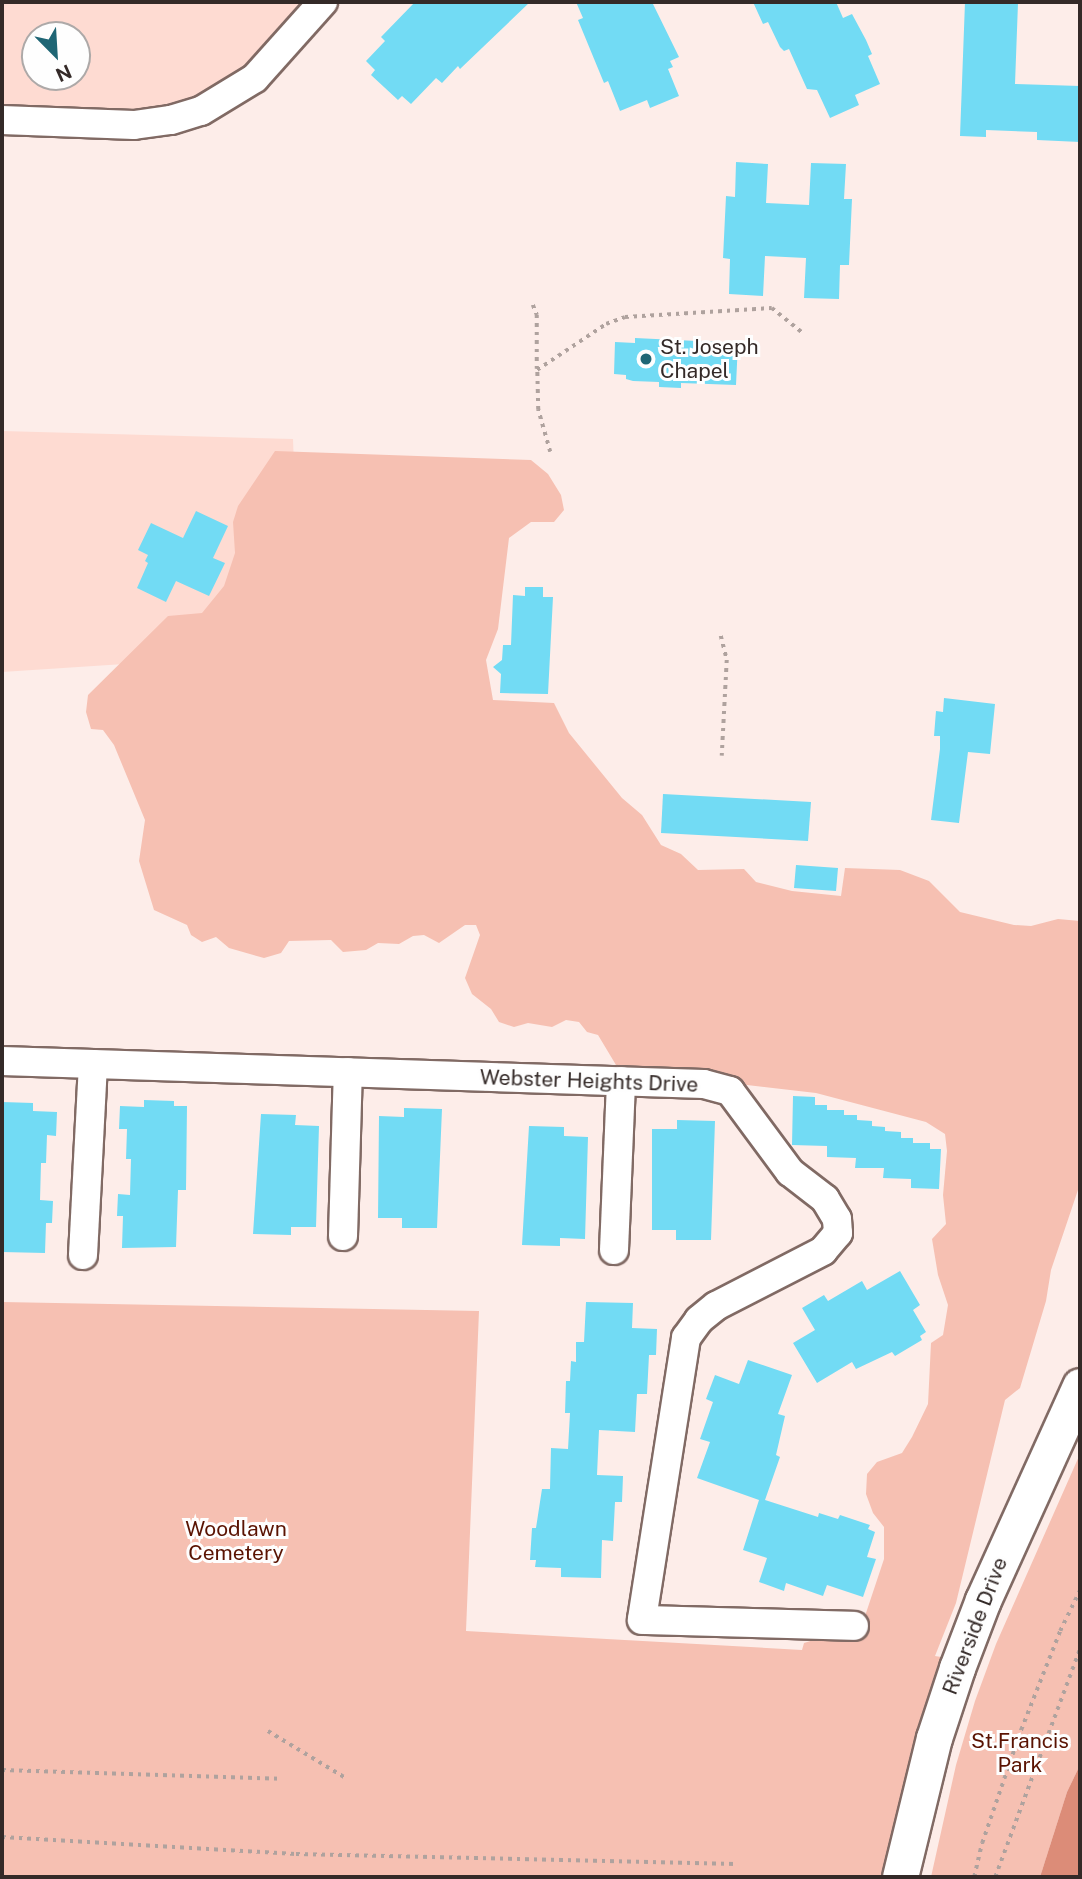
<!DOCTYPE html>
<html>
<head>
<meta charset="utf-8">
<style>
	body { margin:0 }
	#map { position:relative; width:1082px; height:1879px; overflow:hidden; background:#fdede9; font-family:"Public Sans",sans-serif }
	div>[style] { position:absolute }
	.built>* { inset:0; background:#fedbd2 }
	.green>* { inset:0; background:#f6c0b2 }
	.water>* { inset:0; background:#dc8c78 }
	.building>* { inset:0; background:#72dbf4 }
	.path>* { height:3.5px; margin-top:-1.75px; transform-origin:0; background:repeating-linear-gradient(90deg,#afa29e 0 3.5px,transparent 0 8.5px) }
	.roads { filter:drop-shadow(2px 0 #816a64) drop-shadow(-2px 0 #816a64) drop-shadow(0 2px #816a64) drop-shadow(0 -2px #816a64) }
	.minor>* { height:28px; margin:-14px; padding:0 14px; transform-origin:14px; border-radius:14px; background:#fff }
	.major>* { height:35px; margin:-17.5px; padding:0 17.5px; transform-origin:17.5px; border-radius:17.5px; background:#fff }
	.dots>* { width:19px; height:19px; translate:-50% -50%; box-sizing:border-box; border:4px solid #fefefe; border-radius:50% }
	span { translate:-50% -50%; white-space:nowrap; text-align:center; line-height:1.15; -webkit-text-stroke:6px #fefefe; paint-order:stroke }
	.poi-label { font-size:21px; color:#342a28 }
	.left { translate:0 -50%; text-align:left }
	.street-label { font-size:21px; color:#342a28 }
	.park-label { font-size:21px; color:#5a1302 }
	.frame { position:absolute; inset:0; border:4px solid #342a28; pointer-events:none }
	.north { position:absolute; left:21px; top:21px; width:70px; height:70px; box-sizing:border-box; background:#fefefe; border:2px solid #ada9a8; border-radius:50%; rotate:156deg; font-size:19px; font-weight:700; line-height:28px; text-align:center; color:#342a28 }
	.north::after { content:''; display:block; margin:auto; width:24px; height:32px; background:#1f6675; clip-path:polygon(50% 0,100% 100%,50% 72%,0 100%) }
</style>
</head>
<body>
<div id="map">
	<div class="built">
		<i style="clip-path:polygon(evenodd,2px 2px,323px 2px,201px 111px,2px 120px,2px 2px,35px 35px,77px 35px,77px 77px,35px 77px,35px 35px)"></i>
		<i style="clip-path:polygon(2px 431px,293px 439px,295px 492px,216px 658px,2px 672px)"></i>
	</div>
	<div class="green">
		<i style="clip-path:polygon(275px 451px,531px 460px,548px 474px,561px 495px,564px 510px,554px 522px,531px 522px,509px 538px,498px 629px,486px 660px,493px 700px,554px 703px,569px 733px,622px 798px,642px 815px,661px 845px,681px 854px,698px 870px,744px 869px,756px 882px,792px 891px,841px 896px,845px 868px,900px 870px,929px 881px,960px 912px,1014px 925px,1031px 926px,1058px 919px,1080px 921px,1080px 1184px,1051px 1270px,1046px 1301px,1020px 1388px,1005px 1400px,956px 1603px,935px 1656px,941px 1657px,911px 1751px,885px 1877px,2px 1877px,2px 1302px,479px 1311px,466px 1631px,802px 1650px,804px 1643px,849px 1629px,865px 1616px,884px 1559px,884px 1527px,873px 1513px,866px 1494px,867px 1474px,877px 1462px,902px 1453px,912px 1437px,928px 1404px,931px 1343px,943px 1335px,948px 1305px,938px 1275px,932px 1239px,946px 1224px,943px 1195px,947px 1151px,945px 1134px,926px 1122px,816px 1093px,619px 1070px,598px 1035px,587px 1032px,579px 1022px,566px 1020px,552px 1027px,528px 1023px,514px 1027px,499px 1022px,491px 1009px,472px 994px,465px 978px,480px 935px,476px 925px,465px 925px,439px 943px,424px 935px,413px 936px,399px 944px,378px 943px,366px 950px,343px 952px,331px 940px,289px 941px,281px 953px,264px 958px,229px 948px,216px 937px,202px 942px,191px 935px,187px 925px,154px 910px,139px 861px,145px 820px,114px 745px,103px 730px,91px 729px,86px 712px,88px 695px,168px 616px,202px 613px,224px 586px,235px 553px,233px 522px,238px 506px)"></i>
		<i style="clip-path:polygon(1080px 1454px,1080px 1765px,1067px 1792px,1040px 1877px,931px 1877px,956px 1765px,975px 1701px,996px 1644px)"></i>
	</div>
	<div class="water">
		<i style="clip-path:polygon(1080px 1765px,1080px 1877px,1040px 1877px,1067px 1792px)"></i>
	</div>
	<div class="building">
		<i style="clip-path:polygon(415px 2px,530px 2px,460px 69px,458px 66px,442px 83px,436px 78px,411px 104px,402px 96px,398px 100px,371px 75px,375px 70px,366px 61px,385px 41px,381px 37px)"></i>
		<i style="clip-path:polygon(576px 2px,652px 2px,679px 57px,670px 61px,673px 67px,668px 69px,679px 96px,650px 108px,647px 100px,620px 111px,608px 81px,604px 83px,578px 20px,583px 18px)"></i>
		<i style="clip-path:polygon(753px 2px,836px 2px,843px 18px,852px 14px,866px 40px,872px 54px,868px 56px,880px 84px,855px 95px,859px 105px,830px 118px,817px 90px,807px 89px,789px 49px,784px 51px,780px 47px,768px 22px,763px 24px)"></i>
		<i style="clip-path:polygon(965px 2px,1018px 3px,1015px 84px,1080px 86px,1080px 142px,1037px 140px,1037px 132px,986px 130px,986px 137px,960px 136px)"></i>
		<i style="clip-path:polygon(736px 162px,768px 164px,766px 203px,809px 205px,811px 163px,846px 164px,844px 199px,852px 199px,849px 265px,840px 265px,839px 299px,804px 298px,806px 258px,765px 256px,763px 296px,729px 294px,730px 259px,723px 258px,726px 196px,735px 197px)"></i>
		<i style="clip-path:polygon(635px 338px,738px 343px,736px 385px,681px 383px,681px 388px,659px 387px,659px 382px,633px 381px,626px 379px,626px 375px,614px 374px,615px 342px,635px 343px)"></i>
		<i style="clip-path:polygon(196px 511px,228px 526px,213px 558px,225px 563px,209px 596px,176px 581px,166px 602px,137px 588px,148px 563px,145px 561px,148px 555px,138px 550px,151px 523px,183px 538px)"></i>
		<i style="clip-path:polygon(525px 587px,543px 587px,543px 597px,553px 597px,548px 694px,500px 693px,501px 674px,493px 667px,502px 660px,503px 645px,511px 645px,513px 595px,525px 596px)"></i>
		<i style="clip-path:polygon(944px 698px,995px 704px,990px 754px,968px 752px,959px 823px,931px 820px,940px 749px,940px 736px,934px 736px,936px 711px,943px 712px)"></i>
		<i style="clip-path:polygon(663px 794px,811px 802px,808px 841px,661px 833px)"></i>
		<i style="clip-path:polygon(796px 865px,838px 868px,836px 891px,794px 888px)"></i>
		<i style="clip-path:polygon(793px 1096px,815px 1097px,815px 1105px,827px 1105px,827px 1110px,844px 1110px,844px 1115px,857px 1115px,857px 1120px,872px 1121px,872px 1126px,885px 1127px,885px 1131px,901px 1132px,901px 1138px,913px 1138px,913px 1143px,930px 1143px,930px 1149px,941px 1149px,939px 1189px,911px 1188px,911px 1179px,883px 1178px,884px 1168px,855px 1168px,856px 1158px,827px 1157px,827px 1146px,792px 1145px)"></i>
		<i style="clip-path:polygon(144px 1100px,174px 1101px,174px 1106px,187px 1106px,186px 1190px,178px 1190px,176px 1247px,122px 1248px,123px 1216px,117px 1216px,118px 1194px,130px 1195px,131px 1159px,126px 1159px,127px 1129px,119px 1129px,120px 1106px,144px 1107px)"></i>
		<i style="clip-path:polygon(2px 1102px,33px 1103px,33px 1111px,57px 1112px,56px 1136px,47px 1135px,46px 1163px,41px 1163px,40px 1200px,53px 1201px,52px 1223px,46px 1223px,45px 1253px,2px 1252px)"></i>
		<i style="clip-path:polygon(404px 1108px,442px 1109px,437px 1228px,402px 1228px,402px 1218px,378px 1218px,379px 1116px,404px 1117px)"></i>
		<i style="clip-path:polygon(261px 1114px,296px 1115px,295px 1125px,319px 1126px,316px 1227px,291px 1227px,291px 1235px,253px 1234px)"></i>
		<i style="clip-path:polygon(677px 1120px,715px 1121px,711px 1240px,676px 1240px,676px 1230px,652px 1230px,652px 1129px,677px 1129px)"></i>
		<i style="clip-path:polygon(529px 1126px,564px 1127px,564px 1136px,588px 1137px,585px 1239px,560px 1238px,560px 1246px,522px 1245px)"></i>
		<i style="clip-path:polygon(900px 1271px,920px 1305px,913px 1310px,926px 1332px,920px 1336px,922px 1340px,895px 1356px,892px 1352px,856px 1369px,852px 1362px,817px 1383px,793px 1343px,815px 1330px,802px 1308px,824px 1295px,828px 1301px,862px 1281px,867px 1290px)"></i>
		<i style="clip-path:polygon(586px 1302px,633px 1303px,632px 1328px,657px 1329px,656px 1355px,649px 1355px,647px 1394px,637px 1394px,635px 1432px,599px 1430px,597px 1475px,623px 1476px,622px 1502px,615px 1502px,613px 1541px,602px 1540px,601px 1578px,561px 1577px,561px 1568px,535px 1567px,536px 1560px,530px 1560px,532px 1528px,536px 1528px,542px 1489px,550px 1489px,551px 1448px,568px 1449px,570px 1413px,565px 1413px,566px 1381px,570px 1381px,571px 1361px,576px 1362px,576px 1342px,584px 1342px)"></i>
		<i style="clip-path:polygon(748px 1360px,792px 1375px,778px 1414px,785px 1416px,776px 1455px,780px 1457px,765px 1500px,818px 1517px,819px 1513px,838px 1519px,840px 1515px,870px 1525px,868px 1529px,875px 1532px,867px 1557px,876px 1559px,863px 1597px,827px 1585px,823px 1596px,786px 1583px,784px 1591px,759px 1582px,767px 1558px,743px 1550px,759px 1500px,697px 1478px,710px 1442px,700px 1439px,713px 1402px,706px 1399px,715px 1375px,739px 1384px)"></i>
	</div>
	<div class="path">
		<i style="left:533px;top:305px;width:11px;rotate:68deg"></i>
		<i style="left:537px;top:315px;width:54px;rotate:90deg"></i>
		<i style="left:550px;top:452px;width:44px;rotate:-105.9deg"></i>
		<i style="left:538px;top:410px;width:40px;rotate:-91.4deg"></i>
		<i style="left:537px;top:370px;width:83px;rotate:-33.7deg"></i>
		<i style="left:606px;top:324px;width:20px;rotate:-20deg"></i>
		<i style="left:625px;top:317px;width:147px;rotate:-3.5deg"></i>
		<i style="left:772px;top:308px;width:38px;rotate:39deg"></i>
		<i style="left:721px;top:636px;width:25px;rotate:76deg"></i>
		<i style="left:727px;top:660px;width:96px;rotate:93deg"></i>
		<i style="left:268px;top:1731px;width:89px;rotate:31.2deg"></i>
		<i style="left:2px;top:1770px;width:280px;rotate:1.8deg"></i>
		<i style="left:2px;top:1837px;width:294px;rotate:3.3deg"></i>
		<i style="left:296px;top:1854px;width:440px;rotate:1.3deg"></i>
		<i style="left:974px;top:1877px;width:35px;rotate:-77deg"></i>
		<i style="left:982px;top:1843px;width:120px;rotate:-71deg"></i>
		<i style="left:1021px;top:1730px;width:106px;rotate:-68.5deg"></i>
		<i style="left:1060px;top:1631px;width:46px;rotate:-64deg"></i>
		<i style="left:995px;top:1877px;width:243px;rotate:-69.6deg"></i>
	</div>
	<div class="roads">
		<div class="minor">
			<i style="left:2px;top:120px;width:132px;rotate:2.2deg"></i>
			<i style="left:134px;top:125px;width:37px;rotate:-8deg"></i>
			<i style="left:171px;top:120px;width:31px;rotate:-17deg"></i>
			<i style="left:201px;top:111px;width:63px;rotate:-31.4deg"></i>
			<i style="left:255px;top:78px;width:102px;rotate:-48.2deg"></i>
			<i style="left:2px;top:1061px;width:702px;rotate:1.88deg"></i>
			<i style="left:704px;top:1084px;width:27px;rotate:15deg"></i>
			<i style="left:730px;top:1091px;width:101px;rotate:53.5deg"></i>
			<i style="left:790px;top:1172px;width:44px;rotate:37.6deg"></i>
			<i style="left:825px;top:1199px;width:23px;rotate:59deg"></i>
			<i style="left:837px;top:1219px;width:14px;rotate:86deg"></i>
			<i style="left:838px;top:1233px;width:23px;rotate:130deg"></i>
			<i style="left:823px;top:1251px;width:120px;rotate:152.8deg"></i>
			<i style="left:716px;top:1306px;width:22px;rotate:141deg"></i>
			<i style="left:699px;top:1320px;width:22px;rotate:126deg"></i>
			<i style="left:686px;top:1338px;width:285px;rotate:98.9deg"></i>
			<i style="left:642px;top:1620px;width:212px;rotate:1.6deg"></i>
			<i style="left:343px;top:1236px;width:164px;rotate:-88.3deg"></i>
			<i style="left:614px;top:1250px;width:169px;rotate:-87.6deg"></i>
			<i style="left:83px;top:1255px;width:191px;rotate:-87deg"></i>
		</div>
		<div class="major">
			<i style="left:900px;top:1877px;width:143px;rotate:-76.3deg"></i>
			<i style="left:934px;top:1738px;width:74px;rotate:-71.8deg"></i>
			<i style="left:957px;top:1668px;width:73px;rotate:-69.1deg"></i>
			<i style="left:983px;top:1600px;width:235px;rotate:-65.6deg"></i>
		</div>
	</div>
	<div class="dots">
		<i style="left:646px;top:359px;background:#1f6675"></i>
	</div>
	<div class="poi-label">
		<span class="left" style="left:660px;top:359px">St. Joseph<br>Chapel</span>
	</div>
	<div class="street-label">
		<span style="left:589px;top:1081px;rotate:2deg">Webster Heights Drive</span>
		<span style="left:975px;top:1626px;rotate:-69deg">Riverside Drive</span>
	</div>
	<div class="park-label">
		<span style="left:236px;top:1541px">Woodlawn<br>Cemetery</span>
		<span style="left:1020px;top:1753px">St.Francis<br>Park</span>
	</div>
	<div class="frame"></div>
	<div class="north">N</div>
</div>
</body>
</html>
